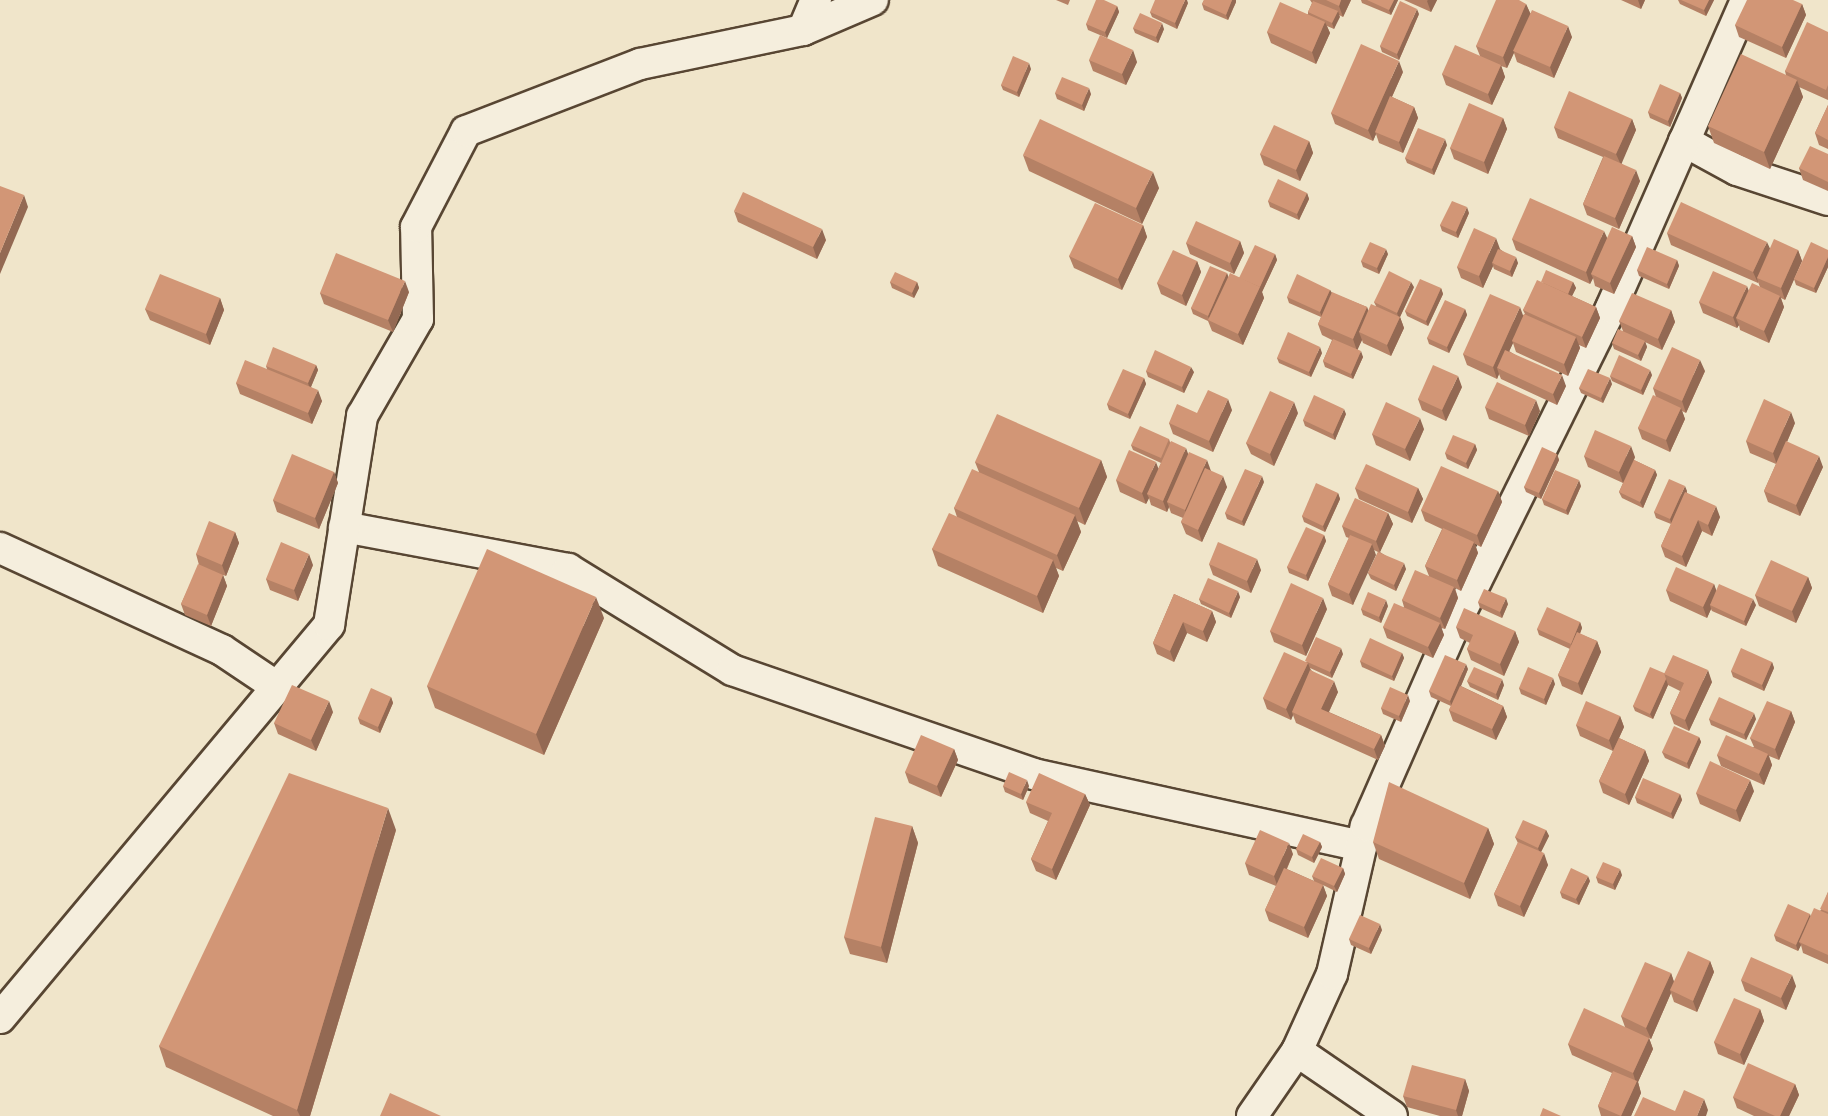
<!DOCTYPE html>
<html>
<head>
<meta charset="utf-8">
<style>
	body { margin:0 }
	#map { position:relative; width:1828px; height:1116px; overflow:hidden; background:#f0e5ca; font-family:"IM FELL DW Pica",serif }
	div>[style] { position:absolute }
	.roads { filter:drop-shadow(2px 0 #584633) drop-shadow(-2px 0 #584633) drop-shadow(0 2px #584633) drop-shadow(0 -2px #584633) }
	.minor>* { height:30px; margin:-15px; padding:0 15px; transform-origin:15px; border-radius:15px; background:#f5eedd }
	.wall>* { inset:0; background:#b58165 }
	.shaded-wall>* { inset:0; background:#936953 }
	.building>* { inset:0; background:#d29676 }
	span { translate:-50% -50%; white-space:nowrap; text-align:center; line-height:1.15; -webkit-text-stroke:6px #f5eedd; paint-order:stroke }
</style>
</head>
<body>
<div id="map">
	<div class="roads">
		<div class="minor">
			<i style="left:803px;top:30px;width:76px;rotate:-23.2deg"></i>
			<i style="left:1684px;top:141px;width:60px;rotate:28.7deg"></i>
			<i style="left:1737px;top:170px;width:96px;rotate:18.2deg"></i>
			<i style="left:344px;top:527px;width:228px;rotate:10.6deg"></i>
			<i style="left:568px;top:569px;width:193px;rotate:31.6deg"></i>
			<i style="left:732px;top:670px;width:319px;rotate:19deg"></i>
			<i style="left:1034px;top:774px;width:335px;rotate:12.4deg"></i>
			<i style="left:0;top:548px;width:244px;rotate:24.7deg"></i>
			<i style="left:222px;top:650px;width:66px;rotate:33.9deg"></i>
			<i style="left:0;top:1018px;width:513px;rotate:-50.07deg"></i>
			<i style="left:329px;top:625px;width:212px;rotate:-81deg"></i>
			<i style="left:362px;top:416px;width:112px;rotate:-60deg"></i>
			<i style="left:418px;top:319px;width:92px;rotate:-91.2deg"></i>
			<i style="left:416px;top:227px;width:108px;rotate:-62.5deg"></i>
			<i style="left:466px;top:131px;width:186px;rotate:-21.1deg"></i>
			<i style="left:640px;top:64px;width:167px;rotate:-11.8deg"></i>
			<i style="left:803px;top:30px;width:33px;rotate:-67deg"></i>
			<i style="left:1297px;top:1051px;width:115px;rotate:34.4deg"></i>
			<i style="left:1252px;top:1116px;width:79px;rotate:-55.3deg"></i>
			<i style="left:1297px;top:1051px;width:85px;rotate:-65.6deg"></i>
			<i style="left:1332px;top:974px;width:152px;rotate:-77.1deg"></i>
			<i style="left:1366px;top:826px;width:212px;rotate:-66.3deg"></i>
			<i style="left:1451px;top:632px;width:361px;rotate:-63.7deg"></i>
			<i style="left:1611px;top:308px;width:336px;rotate:-66.3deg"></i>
		</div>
	</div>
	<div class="wall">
		<i style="clip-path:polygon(1056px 0,1070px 0,1068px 5px)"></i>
		<i style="clip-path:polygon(1204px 0,1236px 0,1236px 2px,1228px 20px,1204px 10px,1202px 4px)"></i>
		<i style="clip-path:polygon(1310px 0,1351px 0,1343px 17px,1339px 15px,1334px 29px,1327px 26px,1330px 33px,1316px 64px,1271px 43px,1267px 32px,1308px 14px,1308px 12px,1312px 3px)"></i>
		<i style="clip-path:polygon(1361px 0,1398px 0,1391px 15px,1362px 3px)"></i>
		<i style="clip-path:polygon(1404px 0,1437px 0,1431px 12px)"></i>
		<i style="clip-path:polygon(1621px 0,1645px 0,1641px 9px)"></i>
		<i style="clip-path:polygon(1678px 0,1714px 0,1706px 16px,1680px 4px)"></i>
		<i style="clip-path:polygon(1188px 3px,1177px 29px,1152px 17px,1150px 12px)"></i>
		<i style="clip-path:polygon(1526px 4px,1530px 13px,1572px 37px,1554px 78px,1517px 62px,1514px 53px,1507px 68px,1501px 66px,1505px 77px,1492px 105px,1446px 85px,1442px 74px,1480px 56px,1476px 46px)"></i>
		<i style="clip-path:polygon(1802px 4px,1806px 15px,1786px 58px,1739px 37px,1735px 25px)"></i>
		<i style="clip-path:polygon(1117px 6px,1119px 12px,1107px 38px,1088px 30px,1086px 24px)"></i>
		<i style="clip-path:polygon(1419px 14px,1399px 60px,1382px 52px,1380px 46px)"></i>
		<i style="clip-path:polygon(1133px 28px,1164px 29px,1158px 43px,1135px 33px)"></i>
		<i style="clip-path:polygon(1828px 32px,1828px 100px,1799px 87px,1803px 97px,1770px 169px,1714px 143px,1708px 126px,1786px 75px,1785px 71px)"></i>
		<i style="clip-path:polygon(1089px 60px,1137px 62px,1126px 85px,1093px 71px)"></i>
		<i style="clip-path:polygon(1031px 69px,1019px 97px,1003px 90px,1001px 85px)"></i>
		<i style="clip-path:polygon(1403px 72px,1392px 97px,1414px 107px,1418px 118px,1403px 153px,1379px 143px,1376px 134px,1373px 141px,1335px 124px,1331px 113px)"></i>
		<i style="clip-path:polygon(1055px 93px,1091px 94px,1084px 111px,1057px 99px)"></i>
		<i style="clip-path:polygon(1680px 93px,1682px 98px,1670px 127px,1650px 118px,1648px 112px)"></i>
		<i style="clip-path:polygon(1828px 105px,1828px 149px,1819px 145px,1815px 133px)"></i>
		<i style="clip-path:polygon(1503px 118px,1507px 129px,1488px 174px,1454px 159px,1450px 148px)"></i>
		<i style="clip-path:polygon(1632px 119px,1636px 130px,1621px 163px,1640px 181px,1619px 229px,1587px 215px,1583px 204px,1603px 157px,1558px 138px,1554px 127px)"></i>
		<i style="clip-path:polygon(1309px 141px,1313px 153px,1300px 181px,1264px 165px,1260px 154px)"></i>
		<i style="clip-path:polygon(1447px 145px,1434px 175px,1407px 163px,1405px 158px)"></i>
		<i style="clip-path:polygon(1828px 154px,1828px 191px,1803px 180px,1799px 168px)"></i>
		<i style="clip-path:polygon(1023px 155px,1159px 188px,1142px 224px,1029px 171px)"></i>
		<i style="clip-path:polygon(1307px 193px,1309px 199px,1299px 220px,1270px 207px,1268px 201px)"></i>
		<i style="clip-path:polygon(734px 211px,826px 240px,817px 259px,738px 222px)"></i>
		<i style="clip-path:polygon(1469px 213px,1458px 238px,1442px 231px,1440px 225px)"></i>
		<i style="clip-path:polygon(1143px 225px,1147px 237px,1122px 290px,1074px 268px,1069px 256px)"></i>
		<i style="clip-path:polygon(1667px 233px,1770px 248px,1798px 250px,1802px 261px,1785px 300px,1781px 298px,1784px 307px,1769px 343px,1740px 330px,1739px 325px,1737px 328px,1703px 313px,1699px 302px,1748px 291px,1760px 287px,1758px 282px,1758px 283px,1671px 245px)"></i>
		<i style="clip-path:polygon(1632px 236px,1636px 247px,1614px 294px,1595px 286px,1593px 278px,1590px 284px,1516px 250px,1512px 239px,1607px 238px)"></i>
		<i style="clip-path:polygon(1240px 241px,1244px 253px,1234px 274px,1190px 254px,1186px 243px)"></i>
		<i style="clip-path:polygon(1500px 249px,1518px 263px,1512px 277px,1494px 269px,1493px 266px,1483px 288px,1461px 278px,1457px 267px)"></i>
		<i style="clip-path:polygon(1828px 250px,1828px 267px,1816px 293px,1796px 285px,1794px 279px)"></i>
		<i style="clip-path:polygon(1275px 254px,1277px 260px,1262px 292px,1264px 298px,1243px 345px,1212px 331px,1208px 321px,1193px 314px,1191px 308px,1227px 273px,1228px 277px,1239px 278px)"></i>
		<i style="clip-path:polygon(1388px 254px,1379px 274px,1363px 267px,1361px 261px)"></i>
		<i style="clip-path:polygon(1677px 260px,1679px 266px,1669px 289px,1639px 276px,1637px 270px)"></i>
		<i style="clip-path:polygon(1197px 261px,1201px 272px,1186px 306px,1161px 294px,1157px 283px)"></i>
		<i style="clip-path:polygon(890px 282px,917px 282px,919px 288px,914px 298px,892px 288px)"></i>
		<i style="clip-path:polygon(1573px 282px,1576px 288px,1572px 296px,1596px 307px,1600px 318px,1586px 348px,1579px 345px,1580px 348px,1568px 376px,1516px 352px,1513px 343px,1509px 351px,1566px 386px,1557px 405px,1501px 379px,1499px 374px,1497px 379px,1467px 365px,1463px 354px,1525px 314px,1523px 310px,1541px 283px)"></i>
		<i style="clip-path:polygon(1414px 287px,1400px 317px,1404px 328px,1391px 356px,1363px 343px,1362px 340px,1357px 349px,1363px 357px,1353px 379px,1325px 367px,1323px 361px,1332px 340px,1322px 335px,1318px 324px,1321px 317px,1289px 303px,1287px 297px,1330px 290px,1332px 293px,1367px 307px,1368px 311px,1376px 306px,1374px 302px)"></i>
		<i style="clip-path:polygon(1441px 288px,1443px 294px,1428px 326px,1407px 316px,1405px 311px)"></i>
		<i style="clip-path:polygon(409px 292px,393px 332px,324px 304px,320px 293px)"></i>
		<i style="clip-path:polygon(220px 298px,224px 310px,210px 345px,150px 320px,145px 309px)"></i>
		<i style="clip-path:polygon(1465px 309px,1467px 315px,1449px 353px,1429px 344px,1427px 338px)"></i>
		<i style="clip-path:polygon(1671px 310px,1675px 322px,1662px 350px,1645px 342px,1647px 347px,1641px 361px,1614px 349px,1612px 343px,1623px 331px,1619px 321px)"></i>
		<i style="clip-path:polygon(1322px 353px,1311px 377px,1279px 363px,1277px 358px)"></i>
		<i style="clip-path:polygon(316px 365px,318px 370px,311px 387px,322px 401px,312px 424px,240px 394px,236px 383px,267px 369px,266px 366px)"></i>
		<i style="clip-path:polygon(1146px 371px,1194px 372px,1184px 393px,1148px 377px)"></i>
		<i style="clip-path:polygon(1705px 371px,1686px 413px,1682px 411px,1685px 419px,1670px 452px,1642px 439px,1638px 428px,1656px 397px,1653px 388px)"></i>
		<i style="clip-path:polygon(1652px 375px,1643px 395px,1612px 381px,1610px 376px)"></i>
		<i style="clip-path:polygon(1144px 378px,1146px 384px,1130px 419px,1109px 410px,1107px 404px)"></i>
		<i style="clip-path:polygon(1612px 384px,1603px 403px,1581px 393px,1579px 388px)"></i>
		<i style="clip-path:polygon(1462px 387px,1446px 421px,1422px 410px,1418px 399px)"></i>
		<i style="clip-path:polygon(1485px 407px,1540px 411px,1529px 436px,1489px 419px)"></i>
		<i style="clip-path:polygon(1232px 410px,1213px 452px,1173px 434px,1169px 423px)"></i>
		<i style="clip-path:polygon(1298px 413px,1274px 466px,1251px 454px,1246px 443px)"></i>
		<i style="clip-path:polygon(1346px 414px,1335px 440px,1305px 426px,1303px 420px)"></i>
		<i style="clip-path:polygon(1795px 423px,1787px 442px,1823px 467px,1800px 516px,1768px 502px,1764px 491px,1776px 464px,1750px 453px,1746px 441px)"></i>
		<i style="clip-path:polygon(1424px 429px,1410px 461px,1376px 445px,1372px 434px)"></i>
		<i style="clip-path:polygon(1169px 439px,1170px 442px,1211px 471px,1227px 487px,1202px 542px,1186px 534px,1181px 522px,1183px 518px,1171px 513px,1169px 507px,1167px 512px,1151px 505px,1149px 498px,1146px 504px,1120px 492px,1116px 480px,1158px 469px,1161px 463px,1133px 450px,1131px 445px)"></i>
		<i style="clip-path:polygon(1475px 444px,1477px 450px,1468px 469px,1447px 459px,1445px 453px)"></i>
		<i style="clip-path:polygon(1557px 454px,1559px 460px,1541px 499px,1526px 492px,1524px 487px)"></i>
		<i style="clip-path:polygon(1584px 456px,1635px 457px,1634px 460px,1655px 470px,1657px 475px,1643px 508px,1622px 498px,1619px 492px,1623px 483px,1588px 467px)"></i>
		<i style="clip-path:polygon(1101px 460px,1107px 477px,1085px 525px,1077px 521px,1081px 532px,1063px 571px,1056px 568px,1059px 576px,1043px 613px,938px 566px,932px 549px,957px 517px,954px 508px,979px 472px,975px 462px)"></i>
		<i style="clip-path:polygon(334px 472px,338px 483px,319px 529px,277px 512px,273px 500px)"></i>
		<i style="clip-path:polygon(1264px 482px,1244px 526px,1227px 519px,1225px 513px)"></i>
		<i style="clip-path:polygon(1581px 486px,1568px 515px,1544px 505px,1542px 499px)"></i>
		<i style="clip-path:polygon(1355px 488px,1418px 488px,1423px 499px,1412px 523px,1359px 499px)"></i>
		<i style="clip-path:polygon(1498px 491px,1502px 502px,1481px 547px,1475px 544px,1478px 553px,1461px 591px,1455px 588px,1458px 598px,1445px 629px,1441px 628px,1444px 635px,1433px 658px,1387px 638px,1383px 627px,1404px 607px,1402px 600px,1429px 576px,1425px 566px,1442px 529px,1425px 521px,1421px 510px)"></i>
		<i style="clip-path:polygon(1687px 491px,1687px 493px,1720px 517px,1712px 536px,1702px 531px,1686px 567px,1665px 557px,1661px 546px,1671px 524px,1656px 518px,1654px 512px)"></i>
		<i style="clip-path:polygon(1338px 493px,1340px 499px,1325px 532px,1304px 522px,1302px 516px)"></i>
		<i style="clip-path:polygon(1388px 513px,1393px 524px,1380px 552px,1406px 569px,1396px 591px,1371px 579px,1368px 573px,1378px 552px,1374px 550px,1353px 605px,1332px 596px,1328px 584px,1349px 538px,1346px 537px,1342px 526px)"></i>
		<i style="clip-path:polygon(235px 532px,239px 543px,226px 576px,223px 575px,227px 586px,211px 626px,185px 615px,181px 604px,199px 565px,196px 554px)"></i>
		<i style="clip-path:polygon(1324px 535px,1326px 541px,1308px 581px,1289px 573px,1287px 567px)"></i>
		<i style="clip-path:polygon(1209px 564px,1261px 570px,1251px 593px,1213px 575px)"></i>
		<i style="clip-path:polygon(313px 565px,298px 601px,270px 590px,266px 579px)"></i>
		<i style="clip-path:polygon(1808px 577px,1812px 588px,1796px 623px,1759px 606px,1755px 595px)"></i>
		<i style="clip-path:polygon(1714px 584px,1716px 591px,1756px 605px,1746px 626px,1712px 611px,1711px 609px,1707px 618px,1670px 601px,1666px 590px)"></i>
		<i style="clip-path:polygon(1174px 594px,1212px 611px,1216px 622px,1207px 642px,1187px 633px,1174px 662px,1157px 654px,1153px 643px)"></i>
		<i style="clip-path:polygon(1240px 597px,1231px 618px,1201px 604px,1199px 599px)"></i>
		<i style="clip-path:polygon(1478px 602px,1508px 604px,1502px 618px,1480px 608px)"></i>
		<i style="clip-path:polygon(1388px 606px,1381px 623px,1363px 615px,1361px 609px)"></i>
		<i style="clip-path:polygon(1327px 609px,1306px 656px,1274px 642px,1270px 631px)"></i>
		<i style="clip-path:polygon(604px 618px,544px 755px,435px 708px,427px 686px)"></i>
		<i style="clip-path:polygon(1580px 622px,1582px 628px,1580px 634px,1597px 641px,1601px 652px,1582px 695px,1562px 686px,1558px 675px,1570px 649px,1539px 635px,1537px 629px)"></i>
		<i style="clip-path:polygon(1456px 627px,1515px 631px,1519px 642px,1504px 676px,1471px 660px,1467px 649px,1470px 643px,1460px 638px)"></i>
		<i style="clip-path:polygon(1402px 653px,1404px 658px,1394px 681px,1362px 667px,1360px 661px)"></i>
		<i style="clip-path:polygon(1343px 654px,1332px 678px,1310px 668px,1311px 670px,1338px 692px,1329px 712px,1381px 735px,1385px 746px,1378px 760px,1296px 723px,1293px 715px,1291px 720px,1267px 709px,1263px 698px,1306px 662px)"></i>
		<i style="clip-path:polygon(1772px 662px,1774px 668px,1764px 691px,1733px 677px,1731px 671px)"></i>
		<i style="clip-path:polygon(1468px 669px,1461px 686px,1503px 706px,1507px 717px,1496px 740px,1453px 721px,1449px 710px,1451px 706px,1431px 697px,1429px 691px)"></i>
		<i style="clip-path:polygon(1664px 673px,1712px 682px,1689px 731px,1674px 724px,1670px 713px,1680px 691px,1668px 685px,1653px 719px,1635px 711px,1633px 706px)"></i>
		<i style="clip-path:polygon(1467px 681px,1504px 685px,1498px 700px,1470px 687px)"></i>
		<i style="clip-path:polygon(1555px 684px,1546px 705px,1521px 694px,1519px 688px)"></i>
		<i style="clip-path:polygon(391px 697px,393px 703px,380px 733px,360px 724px,358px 718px)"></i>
		<i style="clip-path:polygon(1410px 701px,1401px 722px,1383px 714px,1381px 708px)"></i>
		<i style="clip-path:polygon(1791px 711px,1795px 722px,1779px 760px,1769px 756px,1772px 765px,1764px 785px,1721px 766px,1717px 755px,1754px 747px,1750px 738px)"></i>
		<i style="clip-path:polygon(333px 712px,316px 751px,278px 734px,274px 723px)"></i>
		<i style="clip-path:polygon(1620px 716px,1624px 727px,1619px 738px,1645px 750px,1649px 761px,1629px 805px,1603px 793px,1599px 781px,1613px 751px,1580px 736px,1576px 725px)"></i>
		<i style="clip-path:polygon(1709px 719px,1756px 719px,1746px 740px,1711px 725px)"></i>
		<i style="clip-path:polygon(1699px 737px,1701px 742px,1689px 769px,1665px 758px,1662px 752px)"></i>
		<i style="clip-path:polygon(954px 749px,958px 760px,941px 797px,909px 783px,905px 772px)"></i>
		<i style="clip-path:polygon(1003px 786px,1029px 786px,1023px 800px,1005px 792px)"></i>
		<i style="clip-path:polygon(1754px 791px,1740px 822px,1700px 804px,1696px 793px)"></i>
		<i style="clip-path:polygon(1085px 794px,1090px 805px,1056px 880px,1036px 871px,1031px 859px,1048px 821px,1030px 813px,1026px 802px)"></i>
		<i style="clip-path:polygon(1680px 794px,1682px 800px,1673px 819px,1637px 803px,1635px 797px)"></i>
		<i style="clip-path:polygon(912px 826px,918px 843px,887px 963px,850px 954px,844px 937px)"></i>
		<i style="clip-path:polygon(1488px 828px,1494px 844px,1470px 899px,1379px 859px,1373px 842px)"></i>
		<i style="clip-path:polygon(396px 830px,310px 1116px,273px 1116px,166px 1067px,159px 1046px)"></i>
		<i style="clip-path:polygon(1546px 830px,1549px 836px,1541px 852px,1548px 865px,1524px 917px,1498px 906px,1494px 894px,1518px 843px,1515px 837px)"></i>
		<i style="clip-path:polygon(1320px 842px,1322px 847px,1314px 863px,1298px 855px,1296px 849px)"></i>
		<i style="clip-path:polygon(1293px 854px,1287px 869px,1314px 881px,1312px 876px,1343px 868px,1345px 874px,1337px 892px,1323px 885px,1327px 896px,1308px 938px,1269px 921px,1265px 910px,1276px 886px,1249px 875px,1245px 863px)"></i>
		<i style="clip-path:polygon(1622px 875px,1615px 890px,1598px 883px,1596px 877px)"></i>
		<i style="clip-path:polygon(1590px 881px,1579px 905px,1562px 898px,1560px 892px)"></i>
		<i style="clip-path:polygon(1828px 892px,1828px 964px,1803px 953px,1801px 945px,1798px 951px,1776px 941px,1774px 935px,1810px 914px,1810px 917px,1821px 910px)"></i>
		<i style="clip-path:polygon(1382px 930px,1371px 954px,1351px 945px,1349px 939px)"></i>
		<i style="clip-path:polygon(1710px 961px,1714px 972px,1697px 1012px,1674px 1002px,1671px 993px,1651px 1039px,1649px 1038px,1653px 1049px,1638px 1082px,1641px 1093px,1631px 1116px,1601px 1116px,1598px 1106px,1612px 1073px,1572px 1055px,1568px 1044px,1625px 1027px,1621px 1016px,1671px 973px,1674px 982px)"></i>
		<i style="clip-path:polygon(1741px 980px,1796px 986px,1786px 1010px,1745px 991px)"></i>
		<i style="clip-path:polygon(1760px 1009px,1764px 1021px,1744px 1065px,1718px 1054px,1714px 1042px)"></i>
		<i style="clip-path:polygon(1465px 1079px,1469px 1091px,1462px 1116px,1440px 1116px,1407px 1107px,1403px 1096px)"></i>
		<i style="clip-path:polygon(1795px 1084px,1799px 1095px,1789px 1116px,1754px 1116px,1737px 1108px,1733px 1097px)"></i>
	</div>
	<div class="shaded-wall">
		<i style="clip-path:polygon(1185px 0,1187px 0,1188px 3px,1177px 29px,1175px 23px)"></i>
		<i style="clip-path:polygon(1232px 0,1236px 0,1236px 2px,1228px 20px,1226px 15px)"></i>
		<i style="clip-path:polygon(1341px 0,1351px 0,1343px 17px,1339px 6px)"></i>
		<i style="clip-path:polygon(1394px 0,1398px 0,1391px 15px,1389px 10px)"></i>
		<i style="clip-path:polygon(1428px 0,1437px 0,1431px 12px,1427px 1px)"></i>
		<i style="clip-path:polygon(1638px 0,1645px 0,1641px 9px)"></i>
		<i style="clip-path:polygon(1709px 0,1714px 0,1706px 16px,1704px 10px)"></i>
		<i style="clip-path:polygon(1526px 4px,1531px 15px,1507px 68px,1503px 57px)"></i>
		<i style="clip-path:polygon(1802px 4px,1806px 15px,1786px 58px,1782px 47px)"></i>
		<i style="clip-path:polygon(1117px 6px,1119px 12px,1107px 38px,1105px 32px)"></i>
		<i style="clip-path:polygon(1417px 9px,1419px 14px,1399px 60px,1397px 54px)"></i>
		<i style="clip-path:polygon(1338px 11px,1340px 17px,1334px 29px,1332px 23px)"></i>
		<i style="clip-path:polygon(1325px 22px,1330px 33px,1316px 64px,1312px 52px)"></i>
		<i style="clip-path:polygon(1162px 23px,1164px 29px,1158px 43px,1156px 37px)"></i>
		<i style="clip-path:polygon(1568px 26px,1572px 37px,1554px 78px,1550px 67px)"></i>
		<i style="clip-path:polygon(1133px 50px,1137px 62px,1126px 85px,1122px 74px)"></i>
		<i style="clip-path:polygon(1399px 61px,1403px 72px,1376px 132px,1375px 132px,1376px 134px,1373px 141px,1368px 130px)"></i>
		<i style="clip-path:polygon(1029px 63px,1031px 69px,1019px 97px,1017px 92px)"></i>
		<i style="clip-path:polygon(1501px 65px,1505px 77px,1492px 105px,1488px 94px)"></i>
		<i style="clip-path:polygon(1797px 80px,1803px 97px,1770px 169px,1764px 152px)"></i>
		<i style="clip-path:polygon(1089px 88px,1091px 94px,1084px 111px,1082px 105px)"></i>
		<i style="clip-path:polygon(1680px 93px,1682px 98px,1670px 127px,1668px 121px)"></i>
		<i style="clip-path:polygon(1414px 107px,1418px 118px,1403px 153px,1399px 142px)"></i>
		<i style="clip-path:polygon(1503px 118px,1507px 129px,1488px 174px,1484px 162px)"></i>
		<i style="clip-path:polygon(1632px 119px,1636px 130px,1621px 165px,1616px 154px)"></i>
		<i style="clip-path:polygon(1445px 139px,1447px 145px,1434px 175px,1432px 169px)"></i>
		<i style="clip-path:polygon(1309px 141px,1313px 153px,1300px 181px,1296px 170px)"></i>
		<i style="clip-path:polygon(1636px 170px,1640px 181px,1619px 229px,1615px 218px)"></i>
		<i style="clip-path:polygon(1153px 172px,1159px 188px,1142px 224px,1136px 208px)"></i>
		<i style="clip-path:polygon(1307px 193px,1309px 199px,1299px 220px,1297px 214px)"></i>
		<i style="clip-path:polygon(24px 195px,28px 207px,0 274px,0 253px)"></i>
		<i style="clip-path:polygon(1467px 207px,1469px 213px,1458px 238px,1456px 232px)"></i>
		<i style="clip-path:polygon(1143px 225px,1147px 237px,1122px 290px,1118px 279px)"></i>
		<i style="clip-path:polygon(822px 229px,826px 240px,817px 259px,813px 247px)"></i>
		<i style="clip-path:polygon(1604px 231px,1609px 242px,1591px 274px,1593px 278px,1590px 284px,1586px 272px)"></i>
		<i style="clip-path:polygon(1632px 236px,1636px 247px,1614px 294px,1610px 283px)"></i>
		<i style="clip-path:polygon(1496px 238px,1500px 249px,1494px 264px,1492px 263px,1493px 266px,1483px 288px,1479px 276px)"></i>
		<i style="clip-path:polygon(1240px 241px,1244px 253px,1234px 274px,1230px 263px)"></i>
		<i style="clip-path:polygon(1767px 242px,1772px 253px,1757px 278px,1758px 283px,1753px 272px)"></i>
		<i style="clip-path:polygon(1386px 249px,1388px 254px,1379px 274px,1377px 268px)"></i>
		<i style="clip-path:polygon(1798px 250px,1802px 261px,1785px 300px,1781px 288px)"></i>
		<i style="clip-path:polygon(1275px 254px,1277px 260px,1262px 292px,1264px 298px,1243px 345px,1238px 334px)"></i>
		<i style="clip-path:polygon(1516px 257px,1518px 263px,1512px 277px,1510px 271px)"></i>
		<i style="clip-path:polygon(1828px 257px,1828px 267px,1816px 293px,1814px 288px)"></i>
		<i style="clip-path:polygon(1677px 260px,1679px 266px,1669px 289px,1667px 284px)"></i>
		<i style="clip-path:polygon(1197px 261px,1201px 272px,1186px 306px,1182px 295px)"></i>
		<i style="clip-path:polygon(1227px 273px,1229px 279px,1210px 321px,1208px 316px)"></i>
		<i style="clip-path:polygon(405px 281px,409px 292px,393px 332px,388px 320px)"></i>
		<i style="clip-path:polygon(917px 282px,919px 288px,914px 298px,912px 293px)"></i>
		<i style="clip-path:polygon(1411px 282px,1414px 287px,1399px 319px,1397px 313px)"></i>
		<i style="clip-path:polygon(1573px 282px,1576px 288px,1570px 300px,1568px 294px)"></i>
		<i style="clip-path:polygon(1747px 286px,1751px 297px,1736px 318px,1739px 325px,1737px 328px,1733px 317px)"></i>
		<i style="clip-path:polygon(1441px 288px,1443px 294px,1428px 326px,1426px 321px)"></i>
		<i style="clip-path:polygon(1330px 290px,1333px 295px,1322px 317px,1320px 312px)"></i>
		<i style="clip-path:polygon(1780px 296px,1784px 307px,1769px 343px,1764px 331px)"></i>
		<i style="clip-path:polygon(220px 298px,224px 310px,210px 345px,206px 334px)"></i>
		<i style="clip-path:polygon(1367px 307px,1371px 318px,1359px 332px,1362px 340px,1357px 351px,1353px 339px)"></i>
		<i style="clip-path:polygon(1520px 307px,1524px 318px,1512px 341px,1513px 343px,1501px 370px,1497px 368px,1499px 374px,1497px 379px,1493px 367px)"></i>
		<i style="clip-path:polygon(1596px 307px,1600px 318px,1586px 348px,1582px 337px)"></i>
		<i style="clip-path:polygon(1465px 309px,1467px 315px,1449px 353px,1447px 347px)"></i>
		<i style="clip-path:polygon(1671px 310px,1675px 322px,1662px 350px,1658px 339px)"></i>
		<i style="clip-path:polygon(1400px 317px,1404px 328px,1391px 356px,1387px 345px)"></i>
		<i style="clip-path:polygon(1576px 337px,1580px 348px,1568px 376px,1564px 364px)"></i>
		<i style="clip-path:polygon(1645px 341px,1647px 347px,1641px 361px,1638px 355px)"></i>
		<i style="clip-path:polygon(1320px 347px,1322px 353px,1311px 377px,1309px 372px)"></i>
		<i style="clip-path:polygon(1361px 351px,1363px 357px,1353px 379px,1351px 374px)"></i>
		<i style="clip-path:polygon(1700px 360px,1705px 371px,1686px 413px,1682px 401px)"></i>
		<i style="clip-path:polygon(316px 365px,318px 370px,310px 389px,308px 383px)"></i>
		<i style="clip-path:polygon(1191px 367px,1194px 372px,1184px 393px,1182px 387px)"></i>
		<i style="clip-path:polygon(1650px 370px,1652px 375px,1643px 395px,1641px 390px)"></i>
		<i style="clip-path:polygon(1562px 375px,1566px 386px,1557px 405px,1553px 394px)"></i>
		<i style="clip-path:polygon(1458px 376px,1462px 387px,1446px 421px,1442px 410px)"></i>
		<i style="clip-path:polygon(1144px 378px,1146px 384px,1130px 419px,1128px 414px)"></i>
		<i style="clip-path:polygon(1610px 378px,1612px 384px,1603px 403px,1601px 398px)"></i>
		<i style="clip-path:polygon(318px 390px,322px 401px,312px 424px,308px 413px)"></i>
		<i style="clip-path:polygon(1228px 399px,1232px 410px,1213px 452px,1209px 441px)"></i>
		<i style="clip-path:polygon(1536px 400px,1540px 411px,1529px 436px,1525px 425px)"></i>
		<i style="clip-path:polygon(1294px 402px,1298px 413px,1274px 466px,1270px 454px)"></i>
		<i style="clip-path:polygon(1681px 408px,1685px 419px,1670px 452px,1666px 440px)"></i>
		<i style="clip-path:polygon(1344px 409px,1346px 414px,1335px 440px,1333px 434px)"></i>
		<i style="clip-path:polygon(1791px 412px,1795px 423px,1777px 465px,1773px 453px)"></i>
		<i style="clip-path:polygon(1420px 418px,1424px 429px,1410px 461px,1405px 449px)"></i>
		<i style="clip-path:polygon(1475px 444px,1477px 450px,1468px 469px,1466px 463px)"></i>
		<i style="clip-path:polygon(1631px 446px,1635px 457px,1623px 483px,1619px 472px)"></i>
		<i style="clip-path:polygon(1186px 448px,1190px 459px,1167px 502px,1169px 507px,1167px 512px,1163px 501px)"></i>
		<i style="clip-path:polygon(1557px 454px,1559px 460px,1541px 499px,1539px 493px)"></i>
		<i style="clip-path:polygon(1819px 456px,1823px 467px,1800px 516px,1796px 505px)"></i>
		<i style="clip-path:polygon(1101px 460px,1107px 477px,1085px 525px,1079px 508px)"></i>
		<i style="clip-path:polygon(1207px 460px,1211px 471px,1189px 521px,1185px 510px)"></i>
		<i style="clip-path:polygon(1156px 462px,1160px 473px,1147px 494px,1149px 498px,1146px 504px,1142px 493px)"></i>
		<i style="clip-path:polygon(1655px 470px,1657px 475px,1643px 508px,1640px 502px)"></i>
		<i style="clip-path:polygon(334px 472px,338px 483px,319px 529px,315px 518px)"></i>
		<i style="clip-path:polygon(1223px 476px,1227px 487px,1202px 542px,1198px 530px)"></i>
		<i style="clip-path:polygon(1262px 476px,1264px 482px,1244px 526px,1242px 521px)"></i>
		<i style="clip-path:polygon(1579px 480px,1581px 486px,1568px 515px,1566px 510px)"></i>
		<i style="clip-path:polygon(1685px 486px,1687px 491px,1672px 525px,1670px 519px)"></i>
		<i style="clip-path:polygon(1418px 488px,1423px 499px,1412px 523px,1408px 512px)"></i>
		<i style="clip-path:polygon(1498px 491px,1502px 502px,1481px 547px,1477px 535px)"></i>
		<i style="clip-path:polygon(1338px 493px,1340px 499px,1325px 532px,1323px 526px)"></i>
		<i style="clip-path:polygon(1716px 506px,1720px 517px,1712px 536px,1708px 525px)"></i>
		<i style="clip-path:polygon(1388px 513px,1393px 524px,1380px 552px,1376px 541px)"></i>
		<i style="clip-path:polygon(1075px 515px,1081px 532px,1063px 571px,1057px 555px)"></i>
		<i style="clip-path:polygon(1698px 520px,1702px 531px,1686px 567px,1682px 556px)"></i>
		<i style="clip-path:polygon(235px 532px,239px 543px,226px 576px,222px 565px)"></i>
		<i style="clip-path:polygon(1324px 535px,1326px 541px,1308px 581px,1306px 575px)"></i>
		<i style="clip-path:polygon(1474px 542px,1478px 553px,1461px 591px,1457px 580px)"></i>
		<i style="clip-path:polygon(1372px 544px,1376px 555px,1353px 605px,1349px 594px)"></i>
		<i style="clip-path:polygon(309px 554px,313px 565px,298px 601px,294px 590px)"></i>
		<i style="clip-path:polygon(1257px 559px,1261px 570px,1251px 593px,1247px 581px)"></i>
		<i style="clip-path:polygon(1053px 560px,1059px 576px,1043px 613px,1037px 596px)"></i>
		<i style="clip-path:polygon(1404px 563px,1406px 569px,1396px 591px,1394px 585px)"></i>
		<i style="clip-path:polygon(223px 575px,227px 586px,211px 626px,207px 615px)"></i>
		<i style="clip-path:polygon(1808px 577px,1812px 588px,1796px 623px,1792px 611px)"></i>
		<i style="clip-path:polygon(1714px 584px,1718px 595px,1710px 605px,1711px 609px,1707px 618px,1703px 607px)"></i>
		<i style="clip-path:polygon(1454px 587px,1458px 598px,1445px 629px,1440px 618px)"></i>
		<i style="clip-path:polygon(1238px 591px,1240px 597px,1231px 618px,1229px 613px)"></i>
		<i style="clip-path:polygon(596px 597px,604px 618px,544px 755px,536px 734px)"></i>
		<i style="clip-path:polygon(1323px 598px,1327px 609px,1306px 656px,1302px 645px)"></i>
		<i style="clip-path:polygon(1506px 598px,1508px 604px,1502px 618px,1500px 612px)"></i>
		<i style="clip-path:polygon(1753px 599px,1756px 605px,1746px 626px,1744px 621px)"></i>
		<i style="clip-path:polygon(1386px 600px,1388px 606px,1381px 623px,1379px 617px)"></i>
		<i style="clip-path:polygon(1212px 611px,1216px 622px,1207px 642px,1203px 631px)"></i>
		<i style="clip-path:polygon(1183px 622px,1187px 633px,1174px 662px,1170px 651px)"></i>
		<i style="clip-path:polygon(1580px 622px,1582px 628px,1573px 650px,1571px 644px)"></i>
		<i style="clip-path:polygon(1440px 623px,1444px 635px,1433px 658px,1428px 647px)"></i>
		<i style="clip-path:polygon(1515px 631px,1519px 642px,1504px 676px,1500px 664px)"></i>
		<i style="clip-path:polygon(1597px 641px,1601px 652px,1582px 695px,1578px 683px)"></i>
		<i style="clip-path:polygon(1341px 648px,1343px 654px,1332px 678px,1330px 672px)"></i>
		<i style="clip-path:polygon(1402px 653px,1404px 658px,1394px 681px,1392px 676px)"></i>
		<i style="clip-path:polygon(1772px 662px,1774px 668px,1764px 691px,1762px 685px)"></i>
		<i style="clip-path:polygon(1308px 663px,1312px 674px,1292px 712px,1293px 715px,1291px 720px,1286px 709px)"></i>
		<i style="clip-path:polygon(1466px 664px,1468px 669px,1452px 707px,1450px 701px)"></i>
		<i style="clip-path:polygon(1708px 670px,1712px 682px,1689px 731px,1685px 720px)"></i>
		<i style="clip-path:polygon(1553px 678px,1555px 684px,1546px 705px,1544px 699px)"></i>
		<i style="clip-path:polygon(1502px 679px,1504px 685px,1498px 700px,1496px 694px)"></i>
		<i style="clip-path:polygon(1666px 679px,1668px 685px,1653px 719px,1650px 714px)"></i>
		<i style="clip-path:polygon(1334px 681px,1338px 692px,1325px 720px,1321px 709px)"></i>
		<i style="clip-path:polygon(1408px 695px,1410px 701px,1401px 722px,1399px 716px)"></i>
		<i style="clip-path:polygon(391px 697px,393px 703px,380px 733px,378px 727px)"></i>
		<i style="clip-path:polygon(329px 701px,333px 712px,316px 751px,311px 740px)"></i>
		<i style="clip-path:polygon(1503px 706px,1507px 717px,1496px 740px,1492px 729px)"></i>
		<i style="clip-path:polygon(1791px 711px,1795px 722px,1779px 760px,1775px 749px)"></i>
		<i style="clip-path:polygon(1754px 713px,1756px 719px,1746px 740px,1744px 734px)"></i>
		<i style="clip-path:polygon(1620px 716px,1624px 727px,1613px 751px,1609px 740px)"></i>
		<i style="clip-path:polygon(1381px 735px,1385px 746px,1378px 760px,1374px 749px)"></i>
		<i style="clip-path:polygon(1699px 737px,1701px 742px,1689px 769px,1687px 763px)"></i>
		<i style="clip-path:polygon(954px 749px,958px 760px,941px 797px,937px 786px)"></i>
		<i style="clip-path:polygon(1645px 750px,1649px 761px,1629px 805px,1625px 794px)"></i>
		<i style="clip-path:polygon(1768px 754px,1772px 765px,1764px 785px,1759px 774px)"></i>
		<i style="clip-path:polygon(1027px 780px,1029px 786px,1023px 800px,1021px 794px)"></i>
		<i style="clip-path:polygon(1750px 780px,1754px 791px,1740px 822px,1736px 810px)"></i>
		<i style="clip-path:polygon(1085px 794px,1090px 805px,1056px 880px,1052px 869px)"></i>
		<i style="clip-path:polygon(1680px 794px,1682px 800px,1673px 819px,1671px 813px)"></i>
		<i style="clip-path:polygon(388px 808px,396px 830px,310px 1116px,300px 1116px,297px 1110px)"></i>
		<i style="clip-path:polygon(912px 826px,918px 843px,887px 963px,881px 947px)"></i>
		<i style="clip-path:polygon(1488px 828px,1494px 844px,1470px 899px,1464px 883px)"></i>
		<i style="clip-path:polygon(1546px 830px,1549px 836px,1540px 854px,1538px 848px)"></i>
		<i style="clip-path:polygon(1320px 842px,1322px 847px,1314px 863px,1312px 857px)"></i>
		<i style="clip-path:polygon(1289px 843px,1293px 854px,1278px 888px,1274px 876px)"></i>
		<i style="clip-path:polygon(1544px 853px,1548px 865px,1524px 917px,1520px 906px)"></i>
		<i style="clip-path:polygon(1343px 868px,1345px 874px,1337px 892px,1334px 886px)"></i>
		<i style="clip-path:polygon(1620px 869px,1622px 875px,1615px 890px,1613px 884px)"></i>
		<i style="clip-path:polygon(1588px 876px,1590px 881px,1579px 905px,1576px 899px)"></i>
		<i style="clip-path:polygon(1323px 885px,1327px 896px,1308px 938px,1304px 927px)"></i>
		<i style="clip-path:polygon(1810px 914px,1812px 920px,1799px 942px,1801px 945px,1798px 951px,1796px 945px)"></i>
		<i style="clip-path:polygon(1380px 924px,1382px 930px,1371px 954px,1369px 948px)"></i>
		<i style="clip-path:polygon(1710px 961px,1714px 972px,1697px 1012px,1693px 1001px)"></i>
		<i style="clip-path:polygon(1671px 973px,1675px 985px,1670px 990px,1671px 993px,1651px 1039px,1646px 1028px)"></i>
		<i style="clip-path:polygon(1792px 975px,1796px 986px,1786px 1010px,1781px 998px)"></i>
		<i style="clip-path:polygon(1760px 1009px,1764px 1021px,1744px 1065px,1740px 1054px)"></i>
		<i style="clip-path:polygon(1649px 1038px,1653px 1049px,1638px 1082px,1641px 1093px,1631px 1116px,1621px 1116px,1636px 1083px,1633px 1073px)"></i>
		<i style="clip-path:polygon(1465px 1079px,1469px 1091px,1462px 1116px,1458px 1116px,1456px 1110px)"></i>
		<i style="clip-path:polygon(1795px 1084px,1799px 1095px,1789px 1116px,1780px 1116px)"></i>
		<i style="clip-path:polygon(1704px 1099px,1708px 1110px,1706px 1116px,1697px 1116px)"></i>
	</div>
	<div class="building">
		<i style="clip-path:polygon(1096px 0,1104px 0,1117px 6px,1105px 32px,1086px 24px)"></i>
		<i style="clip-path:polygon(1155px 0,1185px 0,1175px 23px,1150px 12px)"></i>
		<i style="clip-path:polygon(1204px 0,1232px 0,1226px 15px,1202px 4px)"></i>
		<i style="clip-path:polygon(1326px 0,1341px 0,1339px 6px)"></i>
		<i style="clip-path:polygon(1367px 0,1394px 0,1389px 10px)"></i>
		<i style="clip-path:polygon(1496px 0,1519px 0,1526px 4px,1503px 57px,1476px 46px)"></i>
		<i style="clip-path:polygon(1681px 0,1709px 0,1704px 10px)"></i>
		<i style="clip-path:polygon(1747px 0,1793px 0,1802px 4px,1782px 47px,1735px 25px)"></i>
		<i style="clip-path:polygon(1313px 1px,1338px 11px,1332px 23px,1308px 12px)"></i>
		<i style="clip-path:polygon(1400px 1px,1417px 9px,1397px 54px,1380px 46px)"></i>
		<i style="clip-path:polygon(1280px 2px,1325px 22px,1312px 52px,1267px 32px)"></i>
		<i style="clip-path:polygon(1532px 10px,1568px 26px,1550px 67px,1513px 51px)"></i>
		<i style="clip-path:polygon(1140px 13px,1162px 23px,1156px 37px,1133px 28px)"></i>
		<i style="clip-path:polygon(1807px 22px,1828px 32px,1828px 85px,1826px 90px,1785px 71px)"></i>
		<i style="clip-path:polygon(1100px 35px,1133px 50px,1122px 74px,1089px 60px)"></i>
		<i style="clip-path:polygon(1361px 44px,1399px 61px,1368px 130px,1331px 113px)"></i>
		<i style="clip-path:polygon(1455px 45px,1501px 65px,1488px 94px,1442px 74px)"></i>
		<i style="clip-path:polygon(1741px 54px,1797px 80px,1764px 152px,1708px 126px)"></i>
		<i style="clip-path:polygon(1013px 56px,1029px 63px,1017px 92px,1001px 85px)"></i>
		<i style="clip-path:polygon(1062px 77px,1089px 88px,1082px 105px,1055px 93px)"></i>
		<i style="clip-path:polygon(1660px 84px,1680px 93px,1668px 121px,1648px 112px)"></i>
		<i style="clip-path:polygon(1569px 91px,1632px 119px,1616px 154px,1554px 127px)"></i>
		<i style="clip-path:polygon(1390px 96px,1414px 107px,1399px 142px,1375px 132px)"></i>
		<i style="clip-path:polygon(1469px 103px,1503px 118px,1484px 162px,1450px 148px)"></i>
		<i style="clip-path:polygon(1828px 105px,1828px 140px,1815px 133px)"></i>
		<i style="clip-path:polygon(1040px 119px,1153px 172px,1136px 208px,1023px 155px)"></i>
		<i style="clip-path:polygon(1274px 125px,1309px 141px,1296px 170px,1260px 154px)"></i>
		<i style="clip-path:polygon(1418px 128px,1445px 139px,1432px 169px,1405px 158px)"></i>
		<i style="clip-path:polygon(1810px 146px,1828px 154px,1828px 182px,1799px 168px)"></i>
		<i style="clip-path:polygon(1604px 156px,1636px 170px,1615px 218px,1583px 204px)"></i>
		<i style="clip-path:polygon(1278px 179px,1307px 193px,1297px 214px,1268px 201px)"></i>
		<i style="clip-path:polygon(0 186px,24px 195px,0 253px)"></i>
		<i style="clip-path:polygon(743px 192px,822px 229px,813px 247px,734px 211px)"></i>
		<i style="clip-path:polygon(1530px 198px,1604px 231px,1586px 272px,1512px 239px)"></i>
		<i style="clip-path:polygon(1452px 201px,1467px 207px,1456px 232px,1440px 225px)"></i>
		<i style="clip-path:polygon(1681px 202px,1767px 242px,1753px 272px,1667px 233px)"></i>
		<i style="clip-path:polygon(1095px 203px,1143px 225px,1118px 279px,1069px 256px)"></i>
		<i style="clip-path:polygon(1196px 221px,1240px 241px,1230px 263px,1186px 243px)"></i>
		<i style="clip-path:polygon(1612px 227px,1632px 236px,1610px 283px,1591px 274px)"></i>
		<i style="clip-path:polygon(1474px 228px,1496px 238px,1479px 276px,1457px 267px)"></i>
		<i style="clip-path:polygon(1774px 239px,1798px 250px,1781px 288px,1757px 278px)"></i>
		<i style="clip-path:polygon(1370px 242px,1386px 249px,1377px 268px,1361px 261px)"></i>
		<i style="clip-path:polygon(1811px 242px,1828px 250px,1828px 257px,1814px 288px,1794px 279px)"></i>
		<i style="clip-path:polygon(1255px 245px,1275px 254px,1260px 287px,1239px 278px)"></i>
		<i style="clip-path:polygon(1647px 247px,1677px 260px,1667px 284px,1637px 270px)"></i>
		<i style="clip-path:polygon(1498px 249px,1516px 257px,1510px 271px,1492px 263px)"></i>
		<i style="clip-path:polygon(1173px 250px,1197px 261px,1182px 295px,1157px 283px)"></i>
		<i style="clip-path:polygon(336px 253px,405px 281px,388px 320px,320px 293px)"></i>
		<i style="clip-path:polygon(1210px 266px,1227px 273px,1208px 316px,1191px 308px)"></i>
		<i style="clip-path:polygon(1546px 270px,1573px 282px,1568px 294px,1541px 282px)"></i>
		<i style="clip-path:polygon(1389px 271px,1411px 282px,1397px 313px,1374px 302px)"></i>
		<i style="clip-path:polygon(1713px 271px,1747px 286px,1733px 317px,1699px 302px)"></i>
		<i style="clip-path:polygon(895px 272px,917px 282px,912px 293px,890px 282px)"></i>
		<i style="clip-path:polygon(1230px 273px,1260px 287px,1238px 334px,1208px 320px)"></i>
		<i style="clip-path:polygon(160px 274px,220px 298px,206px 334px,145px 309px)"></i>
		<i style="clip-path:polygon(1297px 274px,1330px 290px,1320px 312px,1287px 297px)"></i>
		<i style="clip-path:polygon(1420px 279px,1441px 288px,1426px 321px,1405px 311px)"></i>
		<i style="clip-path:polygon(1537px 280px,1596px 307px,1582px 337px,1523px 310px)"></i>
		<i style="clip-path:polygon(1752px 283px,1780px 296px,1764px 331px,1736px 318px)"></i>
		<i style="clip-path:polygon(1332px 292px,1367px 307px,1353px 339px,1318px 324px)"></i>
		<i style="clip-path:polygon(1632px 293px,1671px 310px,1658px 339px,1619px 321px)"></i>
		<i style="clip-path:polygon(1490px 294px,1520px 307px,1493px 367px,1463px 354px)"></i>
		<i style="clip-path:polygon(1445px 300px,1465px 309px,1447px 347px,1427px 338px)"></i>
		<i style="clip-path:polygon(1371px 304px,1400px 317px,1387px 345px,1359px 332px)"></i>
		<i style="clip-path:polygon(1524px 314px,1576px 337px,1564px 364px,1512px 341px)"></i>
		<i style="clip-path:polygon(1618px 329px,1645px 341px,1638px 355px,1612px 343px)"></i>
		<i style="clip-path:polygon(1288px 332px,1320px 347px,1309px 372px,1277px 358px)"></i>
		<i style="clip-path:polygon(1333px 339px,1361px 351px,1351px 374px,1323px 361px)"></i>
		<i style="clip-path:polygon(273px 347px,316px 365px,308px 383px,266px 366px)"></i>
		<i style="clip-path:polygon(1672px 347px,1700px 360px,1682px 401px,1653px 388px)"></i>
		<i style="clip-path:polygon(1155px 350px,1191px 367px,1182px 387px,1146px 371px)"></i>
		<i style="clip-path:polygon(1505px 350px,1562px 375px,1553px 394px,1497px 368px)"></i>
		<i style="clip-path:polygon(1619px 355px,1650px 370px,1641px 390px,1610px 376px)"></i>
		<i style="clip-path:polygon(245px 360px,318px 390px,308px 413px,236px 383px)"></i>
		<i style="clip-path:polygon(1433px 365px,1458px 376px,1442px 410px,1418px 399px)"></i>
		<i style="clip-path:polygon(1123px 369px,1144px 378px,1128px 414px,1107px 404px)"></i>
		<i style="clip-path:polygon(1588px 369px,1610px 378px,1601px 398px,1579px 388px)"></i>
		<i style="clip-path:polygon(1497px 382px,1536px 400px,1525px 425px,1485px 407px)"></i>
		<i style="clip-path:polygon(1208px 390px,1228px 399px,1209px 441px,1169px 423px,1177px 404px,1197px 413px)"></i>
		<i style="clip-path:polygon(1270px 391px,1294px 402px,1270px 454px,1246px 443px)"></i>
		<i style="clip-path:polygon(1314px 395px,1344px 409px,1333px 434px,1303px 420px)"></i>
		<i style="clip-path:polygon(1653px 395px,1681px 408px,1666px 440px,1638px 428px)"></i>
		<i style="clip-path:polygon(1764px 399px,1791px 412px,1773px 453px,1746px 441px)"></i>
		<i style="clip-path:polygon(1386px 402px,1420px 418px,1405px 449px,1372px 434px)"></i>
		<i style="clip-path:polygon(997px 414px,1101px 460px,1079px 508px,975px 462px)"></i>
		<i style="clip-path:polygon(1140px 426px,1169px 439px,1161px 458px,1131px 445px)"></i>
		<i style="clip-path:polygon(1595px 430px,1631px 446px,1619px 472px,1584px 456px)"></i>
		<i style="clip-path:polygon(1453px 435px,1475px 444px,1466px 463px,1445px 453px)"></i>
		<i style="clip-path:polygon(1171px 441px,1186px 448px,1163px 501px,1147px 494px)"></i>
		<i style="clip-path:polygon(1786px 441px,1819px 456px,1796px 505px,1764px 491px)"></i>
		<i style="clip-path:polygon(1542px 447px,1557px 454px,1539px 493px,1524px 487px)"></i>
		<i style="clip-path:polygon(1129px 450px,1156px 462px,1142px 493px,1116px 480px)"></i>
		<i style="clip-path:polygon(1189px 452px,1207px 460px,1185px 510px,1167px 502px)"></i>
		<i style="clip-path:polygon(292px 454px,334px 472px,315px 518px,273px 500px)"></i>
		<i style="clip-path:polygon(1634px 460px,1655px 470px,1640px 502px,1619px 492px)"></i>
		<i style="clip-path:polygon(1366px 464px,1418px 488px,1408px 512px,1355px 488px)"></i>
		<i style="clip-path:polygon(1441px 466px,1498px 491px,1477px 535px,1421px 510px)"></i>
		<i style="clip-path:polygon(1205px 468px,1223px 476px,1198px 530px,1181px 522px)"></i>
		<i style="clip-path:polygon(972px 469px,1075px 515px,1057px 555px,954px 508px)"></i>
		<i style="clip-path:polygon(1245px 469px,1262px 476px,1242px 521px,1225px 513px)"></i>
		<i style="clip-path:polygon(1555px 470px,1579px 480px,1566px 510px,1542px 499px)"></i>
		<i style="clip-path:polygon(1669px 479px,1685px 486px,1670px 519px,1654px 512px)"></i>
		<i style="clip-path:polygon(1316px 483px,1338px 493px,1323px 526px,1302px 516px)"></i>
		<i style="clip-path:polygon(1685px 492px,1716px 506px,1708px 525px,1698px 520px,1682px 556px,1661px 546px)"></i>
		<i style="clip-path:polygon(1355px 498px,1388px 513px,1376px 541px,1342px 526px)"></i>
		<i style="clip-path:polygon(949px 513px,1053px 560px,1037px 596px,932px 549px)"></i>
		<i style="clip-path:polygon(209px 521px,235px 532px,222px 565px,196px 554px)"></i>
		<i style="clip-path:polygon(1306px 527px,1324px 535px,1306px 575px,1287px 567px)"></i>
		<i style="clip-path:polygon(1443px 528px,1474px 542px,1457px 580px,1425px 566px)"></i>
		<i style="clip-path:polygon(1350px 535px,1372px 544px,1349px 594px,1328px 584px)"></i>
		<i style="clip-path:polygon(281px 542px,309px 554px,294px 590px,266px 579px)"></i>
		<i style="clip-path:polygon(1218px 542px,1257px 559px,1247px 581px,1209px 564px)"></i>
		<i style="clip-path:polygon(487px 549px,596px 597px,536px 734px,427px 686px)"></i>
		<i style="clip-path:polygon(1378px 552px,1404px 563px,1394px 585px,1368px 573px)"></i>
		<i style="clip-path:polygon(1771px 560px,1808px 577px,1792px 611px,1755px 595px)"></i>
		<i style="clip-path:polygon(198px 564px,223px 575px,207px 615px,181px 604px)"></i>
		<i style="clip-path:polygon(1676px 567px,1714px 584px,1703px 607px,1666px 590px)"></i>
		<i style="clip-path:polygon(1415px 570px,1454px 587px,1440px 618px,1402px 600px)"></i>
		<i style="clip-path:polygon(1208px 578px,1238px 591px,1229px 613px,1199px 599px)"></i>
		<i style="clip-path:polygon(1291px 583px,1323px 598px,1302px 645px,1270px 631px)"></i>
		<i style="clip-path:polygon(1719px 584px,1753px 599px,1744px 621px,1710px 605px)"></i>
		<i style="clip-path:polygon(1484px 589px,1506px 598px,1500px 612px,1478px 602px)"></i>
		<i style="clip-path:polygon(1368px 592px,1386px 600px,1379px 617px,1361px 609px)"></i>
		<i style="clip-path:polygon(1174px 594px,1212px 611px,1203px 631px,1183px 622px,1170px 651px,1153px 643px)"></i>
		<i style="clip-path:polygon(1394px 603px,1440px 623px,1428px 647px,1383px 627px)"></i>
		<i style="clip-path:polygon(1547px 607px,1580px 622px,1571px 644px,1537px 629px)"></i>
		<i style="clip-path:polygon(1464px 608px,1515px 631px,1500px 664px,1467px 649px,1473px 635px,1456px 627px)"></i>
		<i style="clip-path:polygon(1577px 632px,1597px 641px,1578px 683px,1558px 675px)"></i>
		<i style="clip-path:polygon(1316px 637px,1341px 648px,1330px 672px,1305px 661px)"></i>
		<i style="clip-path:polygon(1370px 638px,1402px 653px,1392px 676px,1360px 661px)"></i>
		<i style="clip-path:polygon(1741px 648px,1772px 662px,1762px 685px,1731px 671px)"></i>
		<i style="clip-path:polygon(1284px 652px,1308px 663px,1286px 709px,1263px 698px)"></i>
		<i style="clip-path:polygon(1445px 655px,1466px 664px,1450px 701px,1429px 691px)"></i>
		<i style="clip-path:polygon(1673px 655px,1708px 670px,1685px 720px,1670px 713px,1684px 683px,1664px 674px)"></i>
		<i style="clip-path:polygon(1474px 667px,1502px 679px,1496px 694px,1467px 681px)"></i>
		<i style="clip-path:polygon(1528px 667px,1553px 678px,1544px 699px,1519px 688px)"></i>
		<i style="clip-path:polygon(1650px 667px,1664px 673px,1666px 679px,1650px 714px,1633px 706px)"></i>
		<i style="clip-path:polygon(1310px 670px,1334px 681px,1321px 709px,1381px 735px,1374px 749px,1292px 712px)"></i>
		<i style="clip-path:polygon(292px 685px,329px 701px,311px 740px,274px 723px)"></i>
		<i style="clip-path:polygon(1460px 686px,1503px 706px,1492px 729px,1449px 710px)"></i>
		<i style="clip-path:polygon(1390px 687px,1408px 695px,1399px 716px,1381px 708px)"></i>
		<i style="clip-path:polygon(371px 688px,391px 697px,378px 727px,358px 718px)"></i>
		<i style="clip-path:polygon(1719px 697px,1754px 713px,1744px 734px,1709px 719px)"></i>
		<i style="clip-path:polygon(1586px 701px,1620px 716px,1609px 740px,1576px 725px)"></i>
		<i style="clip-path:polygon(1767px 701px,1791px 711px,1775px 749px,1750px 738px)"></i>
		<i style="clip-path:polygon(1674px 726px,1699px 737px,1687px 763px,1662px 752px)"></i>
		<i style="clip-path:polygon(921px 735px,954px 749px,937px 786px,905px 772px)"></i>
		<i style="clip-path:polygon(1726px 735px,1768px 754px,1759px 774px,1717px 755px)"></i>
		<i style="clip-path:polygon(1619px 738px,1645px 750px,1625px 794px,1599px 781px)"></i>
		<i style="clip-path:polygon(1710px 761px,1750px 780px,1736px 810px,1696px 793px)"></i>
		<i style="clip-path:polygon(1009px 772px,1027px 780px,1021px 794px,1003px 786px)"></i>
		<i style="clip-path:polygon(289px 773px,388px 808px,297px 1110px,159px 1046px)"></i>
		<i style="clip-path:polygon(1039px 773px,1085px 794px,1052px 869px,1031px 859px,1052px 813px,1026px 802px)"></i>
		<i style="clip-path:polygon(1643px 778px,1680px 794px,1671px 813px,1635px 797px)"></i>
		<i style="clip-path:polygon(1389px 782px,1488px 828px,1464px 883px,1373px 842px)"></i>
		<i style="clip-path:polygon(875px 817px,912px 826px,881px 947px,844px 937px)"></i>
		<i style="clip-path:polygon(1523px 820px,1546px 830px,1538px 848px,1515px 837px)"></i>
		<i style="clip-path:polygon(1260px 830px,1289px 843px,1274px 876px,1245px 863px)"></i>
		<i style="clip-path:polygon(1303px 834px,1320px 842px,1312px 857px,1296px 849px)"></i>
		<i style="clip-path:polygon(1518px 842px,1544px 853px,1520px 906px,1494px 894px)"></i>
		<i style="clip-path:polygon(1321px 858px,1343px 868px,1334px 886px,1312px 876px)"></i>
		<i style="clip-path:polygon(1603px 862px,1620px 869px,1613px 884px,1596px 877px)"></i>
		<i style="clip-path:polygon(1284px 868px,1323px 885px,1304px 927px,1265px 910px)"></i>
		<i style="clip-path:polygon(1571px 868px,1588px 876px,1576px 899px,1560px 892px)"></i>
		<i style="clip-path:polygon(1828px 892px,1828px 912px,1820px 909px)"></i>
		<i style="clip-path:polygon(1788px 904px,1810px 914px,1796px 945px,1774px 935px)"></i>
		<i style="clip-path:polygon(1814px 908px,1828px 914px,1828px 955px,1799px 942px)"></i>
		<i style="clip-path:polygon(1360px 915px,1380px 924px,1369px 948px,1349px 939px)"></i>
		<i style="clip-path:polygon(1688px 951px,1710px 961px,1693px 1001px,1670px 990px)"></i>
		<i style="clip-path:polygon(1751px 957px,1792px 975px,1781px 998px,1741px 980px)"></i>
		<i style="clip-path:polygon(1645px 962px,1671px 973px,1646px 1028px,1621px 1016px)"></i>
		<i style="clip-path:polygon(1734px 998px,1760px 1009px,1740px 1054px,1714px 1042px)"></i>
		<i style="clip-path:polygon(1584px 1008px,1649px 1038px,1633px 1073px,1568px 1044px)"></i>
		<i style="clip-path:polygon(1748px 1063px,1795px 1084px,1780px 1116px,1775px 1116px,1733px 1097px)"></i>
		<i style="clip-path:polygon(1412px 1065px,1465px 1079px,1456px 1110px,1403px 1096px)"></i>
		<i style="clip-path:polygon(1613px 1071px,1637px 1081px,1621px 1116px,1598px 1106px)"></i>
		<i style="clip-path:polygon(1684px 1090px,1704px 1099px,1697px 1116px,1634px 1116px,1643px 1097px,1675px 1111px)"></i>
		<i style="clip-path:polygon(390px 1093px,441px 1116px,380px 1116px)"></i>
		<i style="clip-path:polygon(1543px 1108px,1561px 1116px,1540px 1116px)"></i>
	</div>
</div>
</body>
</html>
